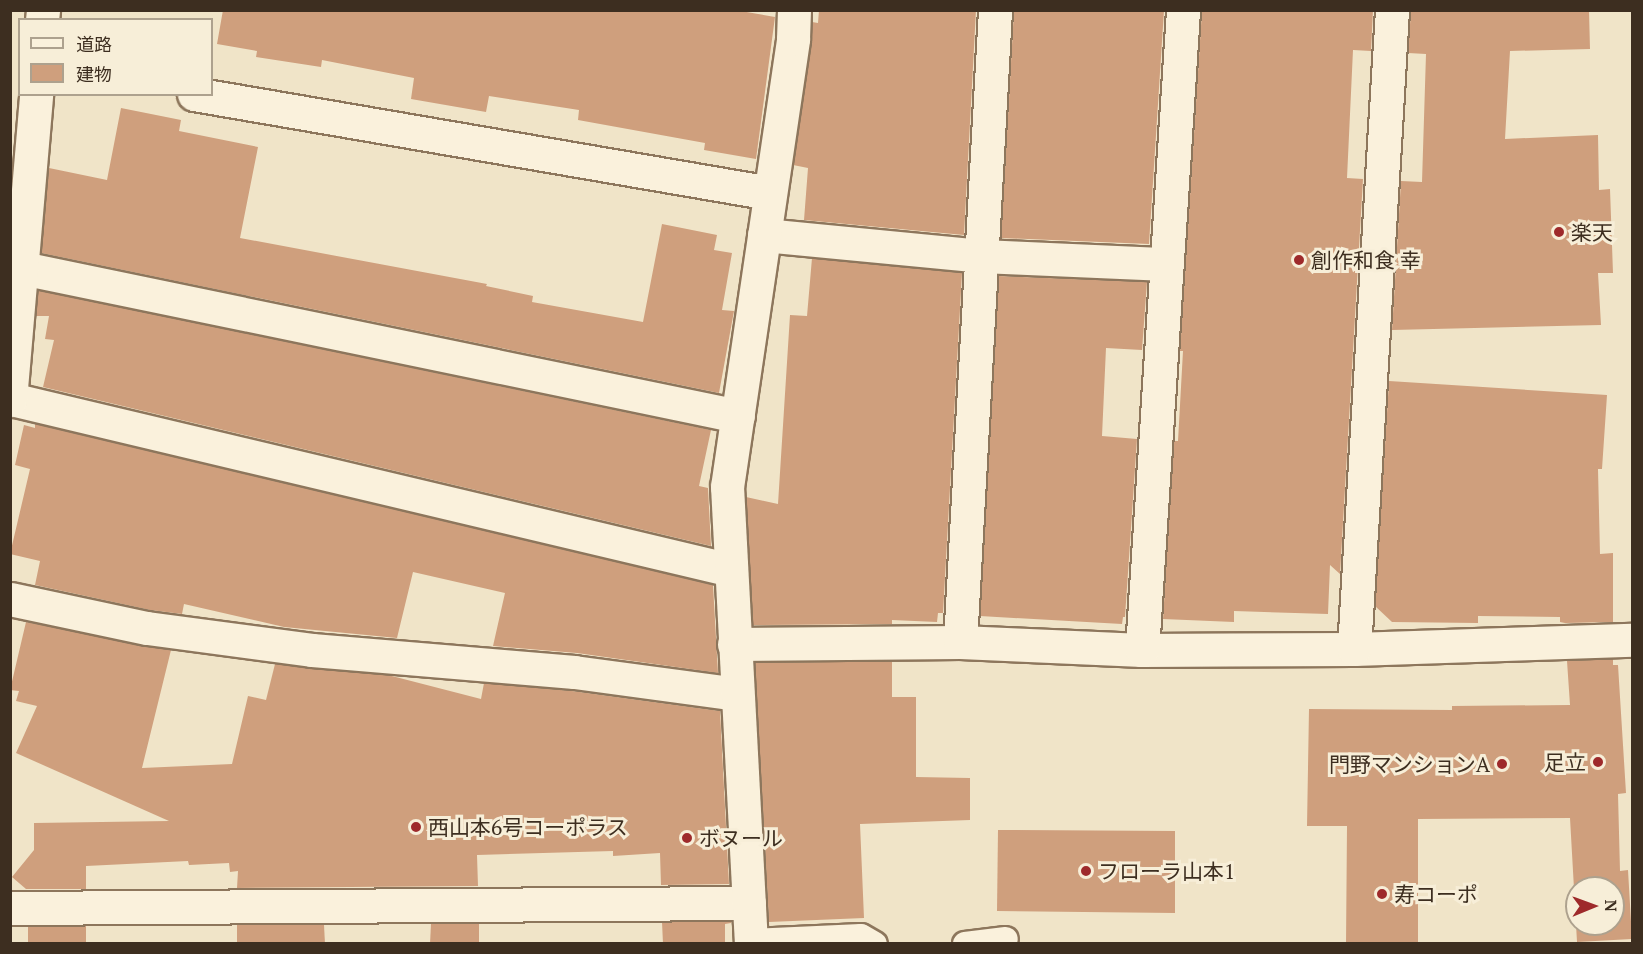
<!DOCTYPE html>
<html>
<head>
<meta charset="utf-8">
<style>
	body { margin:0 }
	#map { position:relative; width:1643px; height:954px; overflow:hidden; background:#f0e4c8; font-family:"PT Serif","Noto Sans JP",serif }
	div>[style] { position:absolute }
	.building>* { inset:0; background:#cf9f7d }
	.roads { filter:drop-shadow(2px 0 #8d765c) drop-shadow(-2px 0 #8d765c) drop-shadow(0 2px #8d765c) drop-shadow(0 -2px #8d765c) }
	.lane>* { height:24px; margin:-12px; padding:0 12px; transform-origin:12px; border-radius:12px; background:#faf1dc }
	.street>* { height:33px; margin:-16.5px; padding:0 16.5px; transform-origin:16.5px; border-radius:16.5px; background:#faf1dc }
	.dots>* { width:16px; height:16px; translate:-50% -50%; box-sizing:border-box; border:3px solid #f7eed8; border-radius:50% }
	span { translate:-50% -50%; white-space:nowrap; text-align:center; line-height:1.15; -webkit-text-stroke:6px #f7eed8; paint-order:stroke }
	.poi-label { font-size:21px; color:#3d2e20 }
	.left { translate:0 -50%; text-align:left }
	.right { translate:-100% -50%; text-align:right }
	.frame { position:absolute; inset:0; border:12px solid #3d2e20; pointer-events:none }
	.legend { position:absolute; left:18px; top:18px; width:195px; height:78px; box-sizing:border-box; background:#f7eed8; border:2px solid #ada18e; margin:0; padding:8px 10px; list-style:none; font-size:18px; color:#3d2e20 }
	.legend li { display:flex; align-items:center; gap:12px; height:30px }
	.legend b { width:30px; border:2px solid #ada18e }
	.north { position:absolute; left:1565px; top:876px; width:60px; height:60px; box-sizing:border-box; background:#f7eed8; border:2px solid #ada18e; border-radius:50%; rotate:89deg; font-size:16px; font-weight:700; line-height:24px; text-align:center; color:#3d2e20 }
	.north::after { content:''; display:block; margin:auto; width:21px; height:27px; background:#9e2a2b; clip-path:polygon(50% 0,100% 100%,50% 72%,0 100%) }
</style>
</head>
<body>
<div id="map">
	<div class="building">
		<i style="clip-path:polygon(223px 10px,735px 10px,775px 17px,756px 159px,704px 150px,705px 143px,578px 120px,579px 110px,489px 96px,486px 112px,411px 99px,414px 78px,322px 60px,321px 67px,256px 57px,257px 51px,217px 44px)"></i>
		<i style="clip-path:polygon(819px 10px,976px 10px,964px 235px,804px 220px,808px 168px,793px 165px,812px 22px,818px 23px)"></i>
		<i style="clip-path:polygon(1014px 10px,1164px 10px,1149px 244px,1001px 238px)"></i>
		<i style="clip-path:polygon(1202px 10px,1373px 10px,1371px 51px,1353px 50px,1347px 178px,1363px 179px,1340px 574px,1330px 565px,1328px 614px,1234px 611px,1234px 622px,1163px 619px,1174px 441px,1178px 441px,1183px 351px,1180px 351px)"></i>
		<i style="clip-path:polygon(1411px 10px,1589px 10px,1590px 49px,1510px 51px,1505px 139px,1598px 135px,1599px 190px,1610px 189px,1613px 273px,1598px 273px,1601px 325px,1392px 330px,1401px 181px,1422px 182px,1426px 54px,1408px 53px)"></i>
		<i style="clip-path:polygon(121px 108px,181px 120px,179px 131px,258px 147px,240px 238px,487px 284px,486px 286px,533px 296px,532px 302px,643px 322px,662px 224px,717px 235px,714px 250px,732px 253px,722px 310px,734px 311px,719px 393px,41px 253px,49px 168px,107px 180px)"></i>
		<i style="clip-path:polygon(812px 258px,962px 273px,943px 613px,938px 613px,937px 622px,892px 620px,892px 624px,753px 625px,746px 497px,778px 504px,790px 315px,807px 316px)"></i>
		<i style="clip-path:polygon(999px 276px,1147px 282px,1142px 350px,1106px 348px,1102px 436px,1137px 439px,1125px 617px,1123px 617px,1122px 624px,980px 616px)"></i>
		<i style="clip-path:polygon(38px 290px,711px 430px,699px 486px,708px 488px,711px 546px,43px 387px,54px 340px,45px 339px,49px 316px,36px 316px)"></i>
		<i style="clip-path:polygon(1389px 381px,1607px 395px,1602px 469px,1598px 469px,1600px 554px,1613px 553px,1613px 622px,1565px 623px,1560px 622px,1560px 617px,1478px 616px,1478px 623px,1392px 622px,1375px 606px)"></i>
		<i style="clip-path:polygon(35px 424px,713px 585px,718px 673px,577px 653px,493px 646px,505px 593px,413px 572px,397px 638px,284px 627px,184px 604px,182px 614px,150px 610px,35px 585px,40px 561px,10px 554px,30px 469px,15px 465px,24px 425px,35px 428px)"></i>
		<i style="clip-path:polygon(26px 622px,171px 650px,142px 768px,232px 764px,248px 696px,266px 700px,275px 664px,388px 675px,481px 699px,484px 683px,572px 691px,720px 711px,729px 884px,661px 885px,660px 853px,613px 856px,613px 851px,477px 855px,478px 886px,237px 888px,238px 871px,230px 872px,229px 863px,189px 865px,188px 861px,86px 866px,86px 889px,26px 889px,12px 877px,34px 850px,34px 823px,169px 821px,16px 753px,37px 706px,16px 701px,19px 691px,10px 690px)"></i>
		<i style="clip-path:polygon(evenodd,1613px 659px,1613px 665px,1618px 665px,1626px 793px,1618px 794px,1620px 871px,1628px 870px,1632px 939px,1577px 942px,1570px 818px,1418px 819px,1418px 944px,1346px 944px,1347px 826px,1307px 826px,1309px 709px,1452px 710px,1452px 706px,1570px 705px,1567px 661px,1613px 659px,1577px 888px,1613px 888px,1613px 924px,1577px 924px,1577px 888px)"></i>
		<i style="clip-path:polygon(892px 661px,892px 697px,916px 697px,916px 777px,970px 778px,970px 820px,860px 824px,864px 918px,769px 922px,755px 663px)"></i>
		<i style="clip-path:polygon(998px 830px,1175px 831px,1175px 913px,997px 911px)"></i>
		<i style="clip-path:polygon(662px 922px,731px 922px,731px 923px,725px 924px,725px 944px,663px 944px)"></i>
		<i style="clip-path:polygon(431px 924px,479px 924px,479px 944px,430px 944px)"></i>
		<i style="clip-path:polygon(237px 925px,324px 925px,325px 944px,237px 944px)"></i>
		<i style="clip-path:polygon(86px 926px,86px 944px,28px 944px,28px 927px)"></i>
	</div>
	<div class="roads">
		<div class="lane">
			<i style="left:751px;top:941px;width:110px;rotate:-2.6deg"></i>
			<i style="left:861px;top:936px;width:16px;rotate:30deg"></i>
			<i style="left:965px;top:944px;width:41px;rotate:-7deg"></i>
		</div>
		<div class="street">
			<i style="left:42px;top:20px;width:10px;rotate:-84deg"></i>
			<i style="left:194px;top:94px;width:584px;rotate:9.75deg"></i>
			<i style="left:764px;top:235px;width:218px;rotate:5.5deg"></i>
			<i style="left:981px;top:256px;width:186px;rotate:2.5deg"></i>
			<i style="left:22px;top:268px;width:731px;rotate:11.68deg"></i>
			<i style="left:11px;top:399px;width:740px;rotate:13.36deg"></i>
			<i style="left:10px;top:400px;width:307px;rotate:-85.1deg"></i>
			<i style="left:10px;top:599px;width:140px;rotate:12deg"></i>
			<i style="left:147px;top:628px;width:166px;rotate:7.6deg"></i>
			<i style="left:312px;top:650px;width:263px;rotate:4.8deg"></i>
			<i style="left:574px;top:672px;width:164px;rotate:7.7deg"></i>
			<i style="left:960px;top:642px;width:633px;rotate:-86.83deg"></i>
			<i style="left:734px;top:644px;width:226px;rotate:-0.5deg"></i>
			<i style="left:960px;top:642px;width:182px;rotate:2.5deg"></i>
			<i style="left:1142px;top:650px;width:212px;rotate:-0.3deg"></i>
			<i style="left:1354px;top:649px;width:278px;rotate:-1.9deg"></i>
			<i style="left:1354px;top:649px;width:640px;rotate:-86.6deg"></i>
			<i style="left:1142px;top:650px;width:641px;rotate:-86.33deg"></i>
			<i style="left:10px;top:908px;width:739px;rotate:-0.39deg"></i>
			<i style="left:751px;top:944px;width:458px;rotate:-93deg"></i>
			<i style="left:727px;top:487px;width:453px;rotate:-81.6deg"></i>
			<i style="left:793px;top:39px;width:29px;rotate:-88deg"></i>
		</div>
	</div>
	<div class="dots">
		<i style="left:1559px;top:232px;background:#9e2a2b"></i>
		<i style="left:1299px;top:260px;background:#9e2a2b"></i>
		<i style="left:1598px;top:762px;background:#9e2a2b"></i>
		<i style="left:1502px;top:764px;background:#9e2a2b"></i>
		<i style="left:416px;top:827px;background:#9e2a2b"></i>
		<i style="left:687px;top:838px;background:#9e2a2b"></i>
		<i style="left:1086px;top:871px;background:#9e2a2b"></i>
		<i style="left:1382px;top:894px;background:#9e2a2b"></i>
	</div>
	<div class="poi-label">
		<span class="left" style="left:1571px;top:232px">楽天</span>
		<span class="left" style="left:1311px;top:260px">創作和食 幸</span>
		<span class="right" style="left:1586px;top:762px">足立</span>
		<span class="right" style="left:1490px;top:764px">門野マンションA</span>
		<span class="left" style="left:428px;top:827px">西山本6号コーポラス</span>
		<span class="left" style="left:699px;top:838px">ボヌール</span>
		<span class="left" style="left:1098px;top:871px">フローラ山本1</span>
		<span class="left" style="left:1394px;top:894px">寿コーポ</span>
	</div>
	<div class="frame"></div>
	<ul class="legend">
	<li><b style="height:8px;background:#faf1dc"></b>道路</li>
	<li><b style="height:16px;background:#cf9f7d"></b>建物</li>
	</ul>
	<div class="north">N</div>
</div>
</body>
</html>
